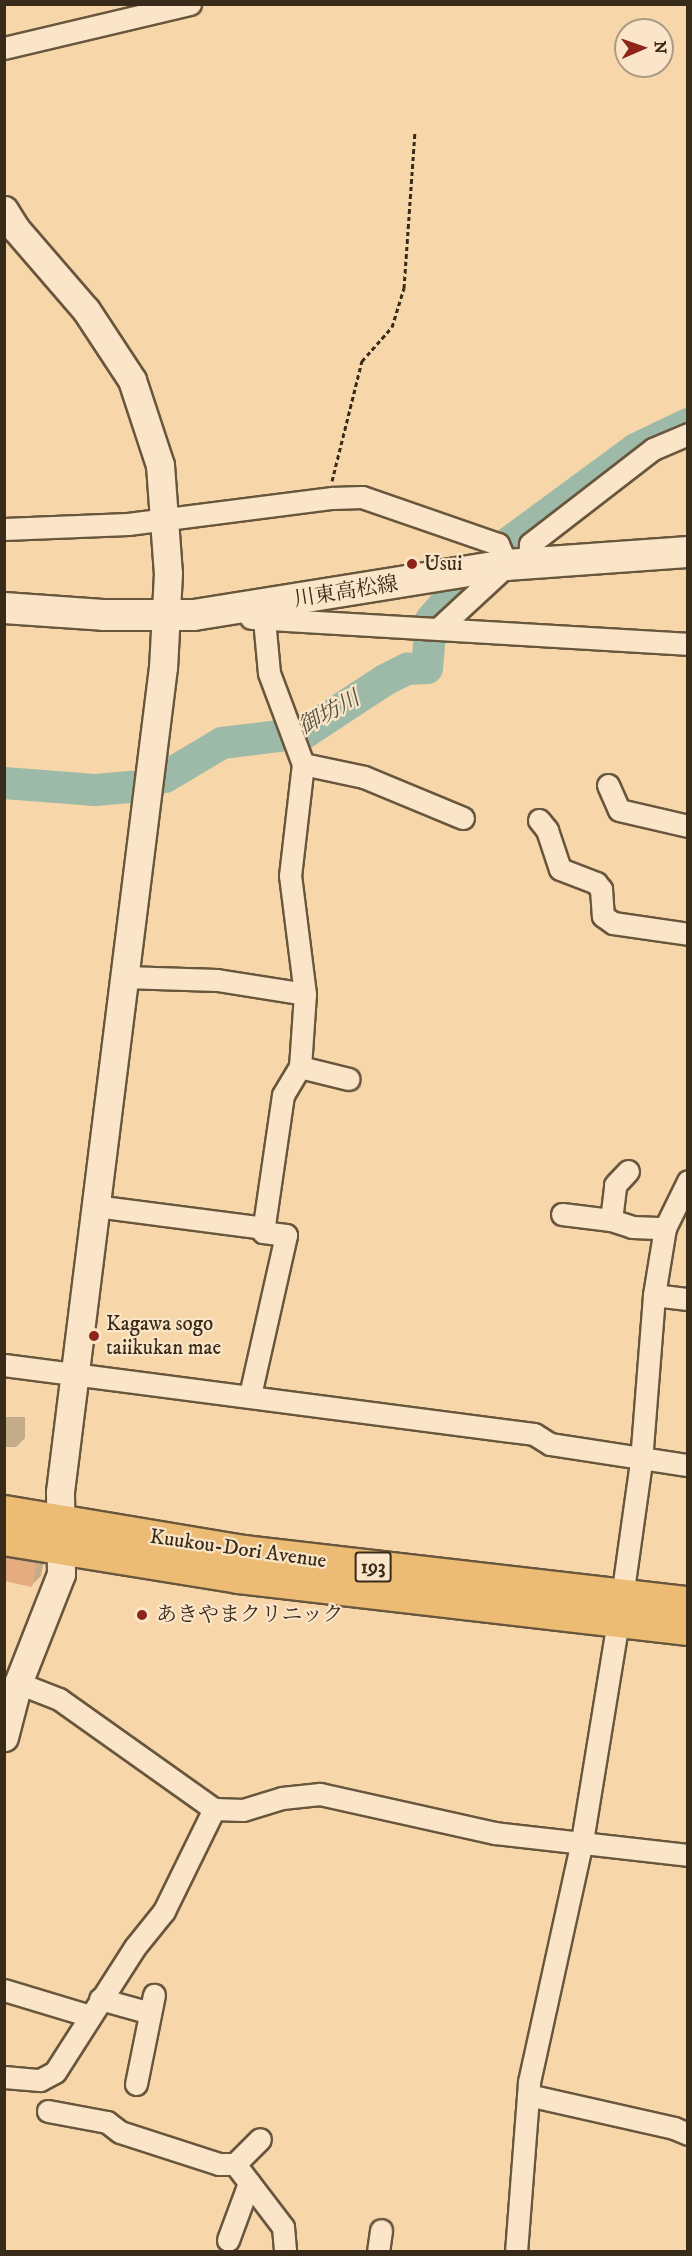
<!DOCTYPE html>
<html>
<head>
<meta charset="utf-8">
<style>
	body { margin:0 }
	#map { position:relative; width:692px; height:2256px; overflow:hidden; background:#f7d7aa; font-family:"IM FELL DW Pica","Noto Serif JP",serif }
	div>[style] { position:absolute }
	.shadow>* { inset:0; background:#0003 }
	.river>* { height:32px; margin:-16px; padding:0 16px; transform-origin:16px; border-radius:16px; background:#9dbaa8 }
	.building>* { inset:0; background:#e5ac80 }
	.path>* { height:3px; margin-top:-1.5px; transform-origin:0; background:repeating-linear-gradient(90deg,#392b19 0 4.5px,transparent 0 7.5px) }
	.roads { filter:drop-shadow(2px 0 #68563d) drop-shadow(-2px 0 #68563d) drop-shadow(0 2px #68563d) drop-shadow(0 -2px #68563d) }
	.minor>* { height:21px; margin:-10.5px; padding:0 10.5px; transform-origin:10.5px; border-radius:10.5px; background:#fae5c8 }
	.tertiary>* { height:27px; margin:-13.5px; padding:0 13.5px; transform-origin:13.5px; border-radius:13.5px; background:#fae5c8 }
	.secondary>* { height:30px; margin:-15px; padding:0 15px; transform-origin:15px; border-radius:15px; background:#fae5c8 }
	.trunk>* { height:33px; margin:-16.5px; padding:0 16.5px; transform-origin:16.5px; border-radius:16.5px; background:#ecbc75 }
	.dots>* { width:16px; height:16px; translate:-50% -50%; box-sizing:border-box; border:3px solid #fae5c8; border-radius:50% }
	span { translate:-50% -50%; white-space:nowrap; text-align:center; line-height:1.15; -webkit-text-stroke:4.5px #fae5c8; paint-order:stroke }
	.shield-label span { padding:2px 4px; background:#fae5c8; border:2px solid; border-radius:4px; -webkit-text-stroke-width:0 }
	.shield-label { font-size:20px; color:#392b19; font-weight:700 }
	.poi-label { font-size:21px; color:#392b19 }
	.left { translate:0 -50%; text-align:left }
	.street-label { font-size:21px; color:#392b19 }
	.water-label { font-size:22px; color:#524f3d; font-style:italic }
	.frame { position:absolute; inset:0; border:6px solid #392b19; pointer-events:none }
	.north { position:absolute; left:614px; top:18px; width:60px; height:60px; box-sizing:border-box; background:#fae5c8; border:2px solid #ad9b82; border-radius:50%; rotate:88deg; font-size:16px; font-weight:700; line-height:24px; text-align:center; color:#392b19 }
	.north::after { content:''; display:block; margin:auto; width:21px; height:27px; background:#8f2418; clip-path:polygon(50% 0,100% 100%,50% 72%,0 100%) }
</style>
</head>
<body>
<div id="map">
	<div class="shadow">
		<i style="clip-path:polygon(4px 1417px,25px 1417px,25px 1438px,16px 1447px,4px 1447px)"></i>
		<i style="clip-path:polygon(4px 1547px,45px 1555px,41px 1576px,32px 1585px,4px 1579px)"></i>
	</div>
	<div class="river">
		<i style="left:511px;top:541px;width:155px;rotate:-36.4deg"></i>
		<i style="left:636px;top:449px;width:58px;rotate:-25.7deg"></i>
		<i style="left:431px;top:620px;width:35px;rotate:-49deg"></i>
		<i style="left:165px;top:777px;width:66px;rotate:-30.8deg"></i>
		<i style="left:222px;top:743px;width:83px;rotate:-7deg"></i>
		<i style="left:304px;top:733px;width:97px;rotate:-33.2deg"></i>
		<i style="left:385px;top:680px;width:25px;rotate:-27deg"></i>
		<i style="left:407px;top:669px;width:20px;rotate:-3deg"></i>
		<i style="left:427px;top:668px;width:35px;rotate:-85deg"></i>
		<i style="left:4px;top:783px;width:91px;rotate:4.4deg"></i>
		<i style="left:95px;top:790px;width:38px;rotate:-5deg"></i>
	</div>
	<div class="building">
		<i style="clip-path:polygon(4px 1558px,37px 1564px,32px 1587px,4px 1581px)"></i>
	</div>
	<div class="path">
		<i style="left:332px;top:481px;width:124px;rotate:-76deg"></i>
		<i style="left:362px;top:361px;width:45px;rotate:-48.6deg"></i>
		<i style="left:392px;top:327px;width:41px;rotate:-72.9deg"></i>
		<i style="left:404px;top:288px;width:156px;rotate:-86deg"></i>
	</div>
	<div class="roads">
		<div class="minor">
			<i style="left:4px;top:48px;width:191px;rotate:-13.3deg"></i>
			<i style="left:4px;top:529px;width:124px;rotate:-2.3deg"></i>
			<i style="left:128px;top:524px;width:206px;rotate:-7.3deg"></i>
			<i style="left:332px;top:498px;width:30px;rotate:-2deg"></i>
			<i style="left:362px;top:497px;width:144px;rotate:19.1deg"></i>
			<i style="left:498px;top:544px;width:23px;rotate:67deg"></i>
			<i style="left:507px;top:565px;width:91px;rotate:137.2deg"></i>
			<i style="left:529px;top:563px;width:19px;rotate:-87deg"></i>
			<i style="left:530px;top:544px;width:155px;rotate:-37.7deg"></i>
			<i style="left:653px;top:449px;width:38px;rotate:-23deg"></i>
			<i style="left:251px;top:618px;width:438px;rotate:3.4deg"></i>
			<i style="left:303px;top:764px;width:62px;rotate:12deg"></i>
			<i style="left:364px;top:777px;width:107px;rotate:22.5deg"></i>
			<i style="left:608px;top:785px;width:27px;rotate:66deg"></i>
			<i style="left:619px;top:810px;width:71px;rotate:13.1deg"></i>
			<i style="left:539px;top:820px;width:13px;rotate:51deg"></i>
			<i style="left:547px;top:830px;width:41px;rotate:71.6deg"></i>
			<i style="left:560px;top:869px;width:39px;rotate:21deg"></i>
			<i style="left:596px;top:883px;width:8px;rotate:50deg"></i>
			<i style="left:601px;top:889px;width:27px;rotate:86deg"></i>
			<i style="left:603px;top:916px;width:12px;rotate:35deg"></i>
			<i style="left:613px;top:923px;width:76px;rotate:8.3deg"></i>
			<i style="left:124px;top:977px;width:93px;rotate:1.8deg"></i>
			<i style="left:217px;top:980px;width:89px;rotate:9deg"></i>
			<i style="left:300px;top:1067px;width:50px;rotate:13.8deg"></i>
			<i style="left:95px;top:1206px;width:170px;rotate:7.4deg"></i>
			<i style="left:562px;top:1214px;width:49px;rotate:7deg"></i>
			<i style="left:611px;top:1220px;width:22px;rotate:18deg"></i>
			<i style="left:632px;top:1227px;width:33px;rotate:2deg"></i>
			<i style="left:611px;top:1220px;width:35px;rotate:-83deg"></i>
			<i style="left:615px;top:1185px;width:19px;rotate:-47deg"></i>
			<i style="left:654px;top:1295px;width:34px;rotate:7deg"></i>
			<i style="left:4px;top:1365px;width:534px;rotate:7.42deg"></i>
			<i style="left:534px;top:1434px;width:19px;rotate:32deg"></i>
			<i style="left:550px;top:1444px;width:140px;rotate:8.7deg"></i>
			<i style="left:250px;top:1395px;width:164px;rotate:-77.3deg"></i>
			<i style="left:286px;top:1235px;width:23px;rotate:-173deg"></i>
			<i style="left:263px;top:1232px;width:138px;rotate:-81.7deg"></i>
			<i style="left:283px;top:1095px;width:33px;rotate:-59deg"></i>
			<i style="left:300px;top:1067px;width:73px;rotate:-86.1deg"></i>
			<i style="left:305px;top:994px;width:119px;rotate:-97.2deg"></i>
			<i style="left:290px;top:876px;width:113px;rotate:-83.4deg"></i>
			<i style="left:303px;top:764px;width:97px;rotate:-110.5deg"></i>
			<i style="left:269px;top:673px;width:54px;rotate:-95.3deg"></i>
			<i style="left:18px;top:1683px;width:44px;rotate:21.3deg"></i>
			<i style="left:59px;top:1699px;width:190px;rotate:35.4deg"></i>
			<i style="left:214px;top:1809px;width:29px;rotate:2deg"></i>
			<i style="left:243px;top:1810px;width:41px;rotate:-17.1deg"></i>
			<i style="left:282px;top:1798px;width:38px;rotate:-6deg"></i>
			<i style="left:320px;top:1794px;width:179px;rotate:12.6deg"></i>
			<i style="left:495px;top:1833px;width:194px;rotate:6.5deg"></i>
			<i style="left:4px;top:1990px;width:90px;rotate:16.8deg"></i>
			<i style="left:100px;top:1999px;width:52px;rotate:15.6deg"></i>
			<i style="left:4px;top:2077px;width:36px;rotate:5deg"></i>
			<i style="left:40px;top:2080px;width:17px;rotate:-28deg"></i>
			<i style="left:55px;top:2072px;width:148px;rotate:-57.4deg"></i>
			<i style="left:135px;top:1947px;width:46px;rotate:-51.1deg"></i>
			<i style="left:164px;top:1911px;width:114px;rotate:-63.9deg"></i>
			<i style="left:136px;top:2084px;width:91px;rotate:-78.6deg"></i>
			<i style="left:528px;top:2095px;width:150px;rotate:12.7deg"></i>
			<i style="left:674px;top:2128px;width:15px;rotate:23deg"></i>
			<i style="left:48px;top:2111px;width:60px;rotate:10.6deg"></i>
			<i style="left:107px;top:2122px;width:16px;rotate:38deg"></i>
			<i style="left:120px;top:2132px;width:104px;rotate:17.9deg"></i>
			<i style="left:219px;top:2164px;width:16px"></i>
			<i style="left:235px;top:2164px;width:79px;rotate:52.7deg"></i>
			<i style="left:283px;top:2227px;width:25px;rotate:85deg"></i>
			<i style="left:235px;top:2164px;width:35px;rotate:-45deg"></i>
			<i style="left:228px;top:2240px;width:61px;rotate:-69.8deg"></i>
			<i style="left:378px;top:2252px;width:22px;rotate:-82deg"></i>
			<i style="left:516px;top:2252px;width:170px;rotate:-85.6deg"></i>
			<i style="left:529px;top:2082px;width:247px;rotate:-77.6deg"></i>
			<i style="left:582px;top:1841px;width:247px;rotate:-80.7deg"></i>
			<i style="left:622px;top:1597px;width:137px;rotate:-82deg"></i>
			<i style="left:641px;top:1461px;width:167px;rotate:-85.5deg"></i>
			<i style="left:654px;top:1295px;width:68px;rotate:-80.7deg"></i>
			<i style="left:665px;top:1228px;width:52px;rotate:-63.9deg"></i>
		</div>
		<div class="tertiary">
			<i style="left:4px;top:210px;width:22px;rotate:58deg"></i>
			<i style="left:16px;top:229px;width:107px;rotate:49.2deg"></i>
			<i style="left:86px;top:310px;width:84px;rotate:56.7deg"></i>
			<i style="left:132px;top:380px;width:89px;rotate:71.8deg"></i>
			<i style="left:160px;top:465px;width:108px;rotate:85.8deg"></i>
			<i style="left:168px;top:573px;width:94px;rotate:93deg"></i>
			<i style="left:163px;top:667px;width:831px;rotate:97.12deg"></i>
			<i style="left:60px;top:1492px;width:82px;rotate:89.3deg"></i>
			<i style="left:61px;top:1574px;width:117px;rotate:111.5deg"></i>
			<i style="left:18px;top:1683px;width:56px;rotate:104.5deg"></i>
		</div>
		<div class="secondary">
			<i style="left:4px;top:608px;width:99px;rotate:4deg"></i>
			<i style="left:103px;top:615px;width:91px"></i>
			<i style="left:194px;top:615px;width:317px;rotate:-9.1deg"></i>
			<i style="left:507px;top:565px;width:181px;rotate:-4.1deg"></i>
		</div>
		<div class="trunk">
			<i style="left:4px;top:1512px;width:243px;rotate:9.5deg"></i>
			<i style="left:244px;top:1552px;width:447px;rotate:6.6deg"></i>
			<i style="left:4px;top:1538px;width:237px;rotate:9.2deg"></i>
			<i style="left:238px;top:1576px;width:453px;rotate:6.6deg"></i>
		</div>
	</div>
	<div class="dots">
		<i style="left:412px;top:564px;background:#8f2418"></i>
		<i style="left:94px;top:1336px;background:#8f2418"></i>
		<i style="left:142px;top:1615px;background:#8f2418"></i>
	</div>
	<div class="shield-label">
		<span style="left:373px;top:1567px">193</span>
	</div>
	<div class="poi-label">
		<span class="left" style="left:424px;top:564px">Usui</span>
		<span class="left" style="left:106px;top:1336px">Kagawa sogo<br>taiikukan mae</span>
		<span class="left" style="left:156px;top:1615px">あきやまクリニック</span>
	</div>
	<div class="street-label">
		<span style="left:346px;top:592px;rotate:-9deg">川東高松線</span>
		<span style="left:238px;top:1549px;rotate:8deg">Kuukou-Dori Avenue</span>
	</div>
	<div class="water-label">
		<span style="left:329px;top:713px;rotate:-29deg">御坊川</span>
	</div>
	<div class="frame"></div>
	<div class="north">N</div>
</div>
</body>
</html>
